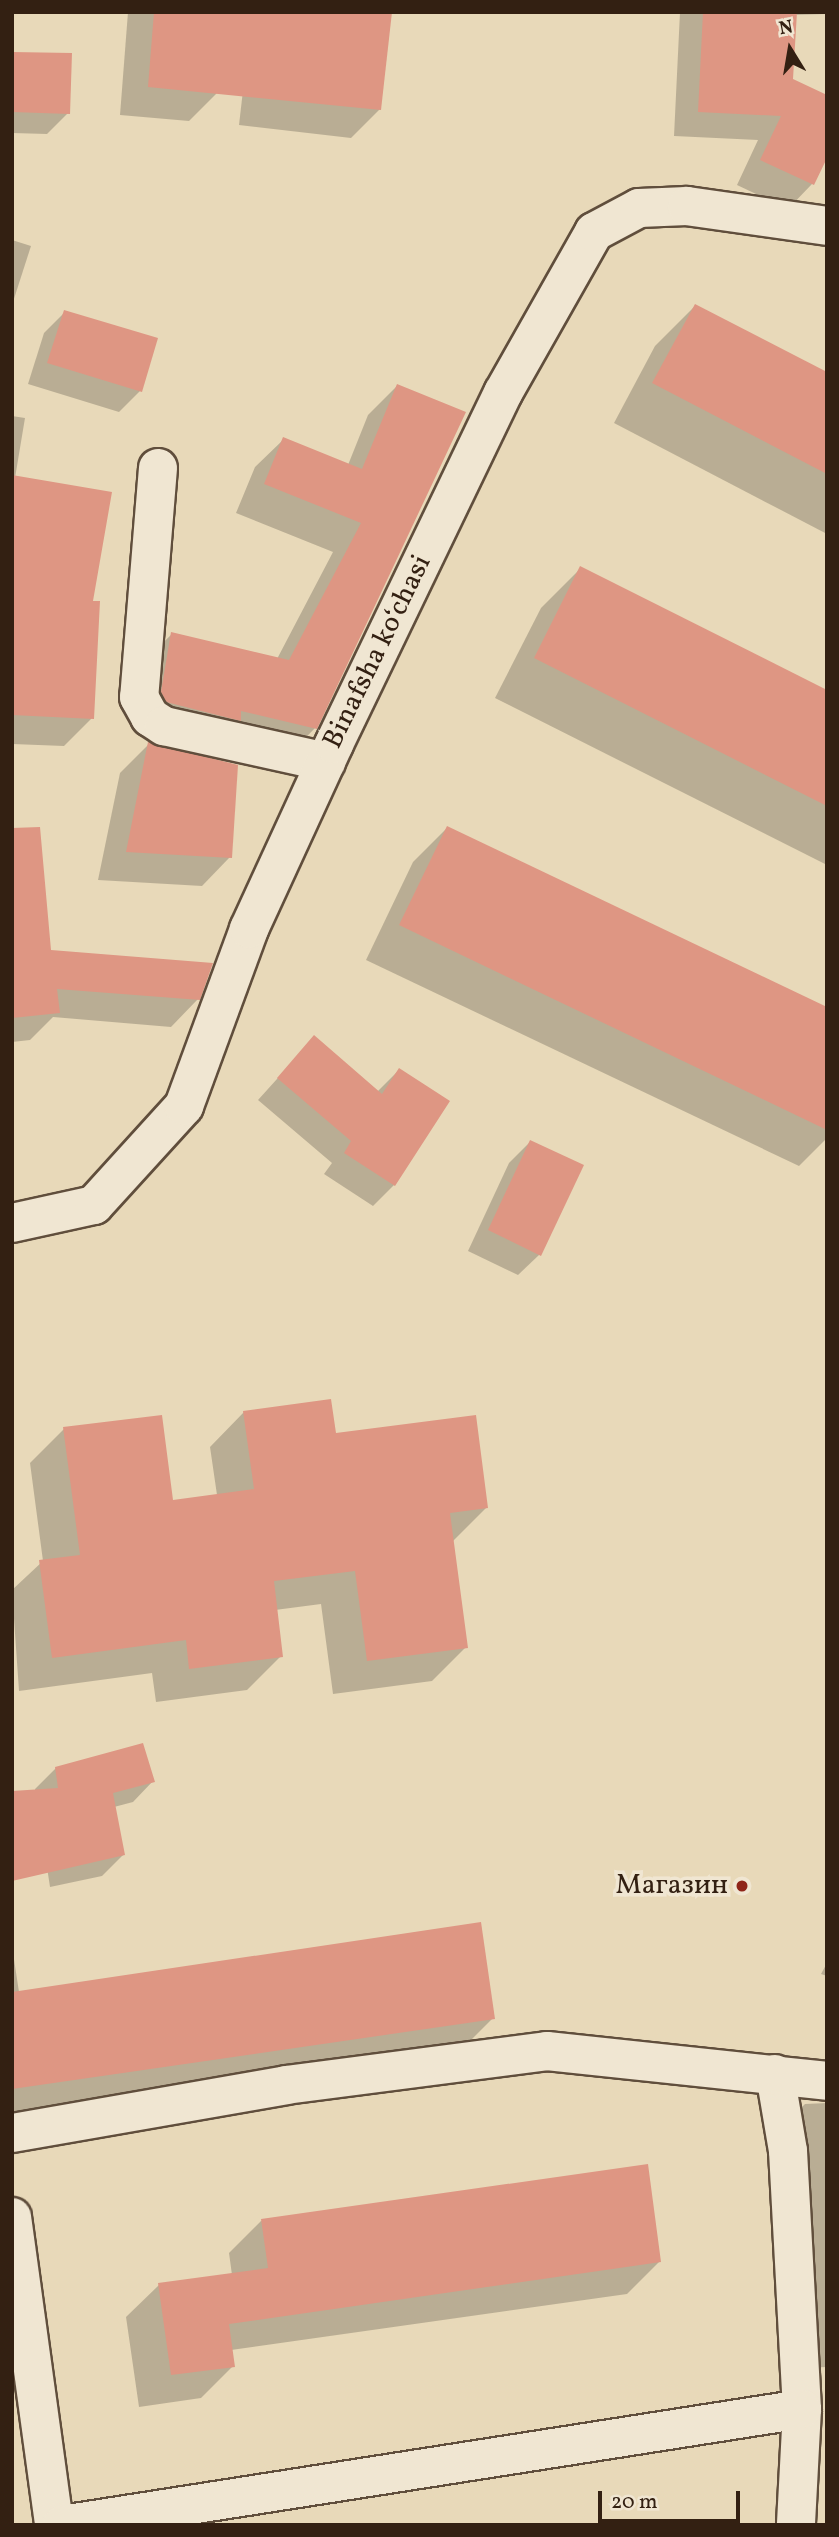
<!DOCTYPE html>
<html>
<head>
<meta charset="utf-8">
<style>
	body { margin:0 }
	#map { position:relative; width:839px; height:2537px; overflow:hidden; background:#e8d9b9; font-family:Vollkorn,serif }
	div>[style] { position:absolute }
	.shadow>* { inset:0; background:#0003 }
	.building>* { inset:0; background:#de9683 }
	.roads { filter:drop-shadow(2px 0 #604e3c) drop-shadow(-2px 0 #604e3c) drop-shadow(0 2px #604e3c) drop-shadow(0 -2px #604e3c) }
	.street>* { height:38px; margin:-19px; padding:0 19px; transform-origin:19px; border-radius:19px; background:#f0e6d2 }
	.dots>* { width:19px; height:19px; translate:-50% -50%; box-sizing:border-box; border:4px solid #f0e6d2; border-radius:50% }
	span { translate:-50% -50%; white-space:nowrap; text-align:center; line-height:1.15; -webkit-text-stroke:7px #f0e6d2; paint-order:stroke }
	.street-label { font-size:28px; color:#332012 }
	.poi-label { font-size:28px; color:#332012 }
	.right { translate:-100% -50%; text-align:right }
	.frame { position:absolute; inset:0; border:14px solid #332012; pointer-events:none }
	.north { position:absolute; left:755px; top:14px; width:70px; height:70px; -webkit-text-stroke:5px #f0e6d2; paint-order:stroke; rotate:349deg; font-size:19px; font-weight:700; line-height:28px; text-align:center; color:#332012 }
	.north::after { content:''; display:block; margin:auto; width:24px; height:32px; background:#332012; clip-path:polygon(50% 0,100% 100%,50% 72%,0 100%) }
	.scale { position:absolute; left:598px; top:2491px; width:142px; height:32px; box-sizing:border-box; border:4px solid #332012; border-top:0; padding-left:9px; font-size:21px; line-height:24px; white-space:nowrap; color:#332012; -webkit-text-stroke:5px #f0e6d2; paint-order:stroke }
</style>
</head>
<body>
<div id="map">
	<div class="shadow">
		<i style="clip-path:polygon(128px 12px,218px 12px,218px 92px,189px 121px,120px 115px)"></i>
		<i style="clip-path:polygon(252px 12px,380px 109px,351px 138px,239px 125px)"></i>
		<i style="clip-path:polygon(680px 12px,734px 12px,791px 80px,827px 154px,812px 184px,788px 209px,737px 185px,758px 140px,674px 136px)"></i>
		<i style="clip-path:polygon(795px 12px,827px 12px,827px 14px,795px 15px)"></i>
		<i style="clip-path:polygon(12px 53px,68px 113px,47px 134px,12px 133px)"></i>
		<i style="clip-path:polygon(12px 240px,31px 246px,12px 305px)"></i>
		<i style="clip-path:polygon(695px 306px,827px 374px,827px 534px,614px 423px,655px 346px)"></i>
		<i style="clip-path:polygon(65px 312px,140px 391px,119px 412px,28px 384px,44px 333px)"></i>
		<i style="clip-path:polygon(397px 386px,315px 728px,287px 757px,138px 730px,143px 662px,172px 634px,277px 659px,333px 552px,236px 513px,255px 467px,284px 439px,348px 465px,368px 415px)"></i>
		<i style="clip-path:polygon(12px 416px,25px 418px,15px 478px,91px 603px,92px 718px,64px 746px,12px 744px)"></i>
		<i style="clip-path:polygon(581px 568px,827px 692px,827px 865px,495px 698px,541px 608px)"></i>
		<i style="clip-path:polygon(149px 744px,230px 857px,202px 886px,98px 880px,120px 773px)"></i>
		<i style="clip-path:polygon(447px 828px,827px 1009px,827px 1138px,799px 1166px,366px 960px,413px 862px)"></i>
		<i style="clip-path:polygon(12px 886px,49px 952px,198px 999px,171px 1027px,53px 1017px,30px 1040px,12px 1042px)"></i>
		<i style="clip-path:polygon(314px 1038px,377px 1092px,399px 1070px,394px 1185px,373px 1206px,324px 1174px,332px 1163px,258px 1100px)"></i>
		<i style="clip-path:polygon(530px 1142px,539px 1255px,518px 1275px,468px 1251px,509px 1163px)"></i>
		<i style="clip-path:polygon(244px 1412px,334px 1435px,486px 1508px,452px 1542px,466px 1647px,432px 1681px,333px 1694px,321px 1604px,275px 1610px,281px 1656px,247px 1690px,156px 1702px,152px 1673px,19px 1691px,12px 1590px,43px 1561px,30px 1463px,64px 1429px,171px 1502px,217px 1495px,210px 1447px)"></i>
		<i style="clip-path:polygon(56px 1768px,153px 1781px,133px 1802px,114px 1807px,123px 1855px,102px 1876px,50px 1887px,35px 1789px)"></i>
		<i style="clip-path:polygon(12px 1946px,19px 1992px,493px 2018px,460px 2051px,12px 2128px)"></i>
		<i style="clip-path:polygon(827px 1963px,827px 1976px,821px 1974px)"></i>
		<i style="clip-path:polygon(827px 2103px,827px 2367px,800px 2368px,784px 2125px,805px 2104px)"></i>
		<i style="clip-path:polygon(261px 2221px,659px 2262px,627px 2294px,231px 2350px,233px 2366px,201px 2398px,139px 2407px,126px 2317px,159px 2285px,232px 2275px,229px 2253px)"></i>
	</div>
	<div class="building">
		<i style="clip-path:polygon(154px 12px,392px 12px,381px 110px,148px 87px)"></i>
		<i style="clip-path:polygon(703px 12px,797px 12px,793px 79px,827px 95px,827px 158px,814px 185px,760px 160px,781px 116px,698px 112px)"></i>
		<i style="clip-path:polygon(12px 52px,72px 53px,70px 114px,12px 112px)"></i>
		<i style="clip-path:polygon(695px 304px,827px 372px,827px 474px,652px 383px)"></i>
		<i style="clip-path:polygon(64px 310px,158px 338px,142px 392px,47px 363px)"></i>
		<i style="clip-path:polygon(397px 384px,466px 412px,317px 729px,241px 711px,241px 721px,166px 702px,161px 692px,171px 632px,289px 660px,361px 523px,264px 484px,283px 437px,362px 469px)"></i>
		<i style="clip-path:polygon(12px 475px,112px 492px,93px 601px,100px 601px,94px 719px,12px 715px)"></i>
		<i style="clip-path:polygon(580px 566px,827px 690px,827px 806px,534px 658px)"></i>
		<i style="clip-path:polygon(148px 742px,238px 765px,232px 858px,126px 852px)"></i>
		<i style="clip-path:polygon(447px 826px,827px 1007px,827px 1130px,399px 925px)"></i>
		<i style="clip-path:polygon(40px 827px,51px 950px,213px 963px,200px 1000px,57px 989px,60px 1013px,12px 1018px,12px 828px)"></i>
		<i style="clip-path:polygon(314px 1035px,382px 1094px,399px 1068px,450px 1101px,395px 1186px,344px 1153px,351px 1141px,277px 1078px)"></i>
		<i style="clip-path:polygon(530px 1140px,584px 1165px,541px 1256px,488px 1230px)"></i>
		<i style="clip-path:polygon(331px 1399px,336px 1433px,476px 1415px,488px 1508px,450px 1513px,468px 1648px,367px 1661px,355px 1571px,274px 1581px,283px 1657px,189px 1669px,186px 1640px,52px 1658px,39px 1560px,80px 1555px,63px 1427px,162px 1415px,173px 1500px,254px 1489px,243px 1411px)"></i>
		<i style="clip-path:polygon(143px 1743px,155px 1782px,113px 1793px,125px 1855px,12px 1881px,12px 1791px,58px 1788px,55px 1767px)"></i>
		<i style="clip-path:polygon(481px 1922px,495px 2019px,12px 2089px,12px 1992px)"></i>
		<i style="clip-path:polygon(648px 2164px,661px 2262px,229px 2324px,235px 2367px,171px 2375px,158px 2283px,268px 2268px,261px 2219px)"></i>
	</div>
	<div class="roads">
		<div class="street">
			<i style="left:158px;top:468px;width:230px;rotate:94.7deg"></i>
			<i style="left:139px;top:697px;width:23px;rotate:61deg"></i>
			<i style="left:150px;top:717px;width:17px;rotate:33deg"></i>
			<i style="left:164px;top:726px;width:166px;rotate:12.5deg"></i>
			<i style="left:12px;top:1223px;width:84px;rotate:-12.4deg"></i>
			<i style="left:94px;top:1205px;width:134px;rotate:-47.7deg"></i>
			<i style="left:184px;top:1106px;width:189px;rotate:-69.8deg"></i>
			<i style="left:249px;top:929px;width:204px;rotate:-65.3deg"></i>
			<i style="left:334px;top:744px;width:390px;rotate:-64.3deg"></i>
			<i style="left:503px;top:393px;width:185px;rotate:-60.5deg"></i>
			<i style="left:594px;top:232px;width:51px;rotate:-28.1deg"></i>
			<i style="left:639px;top:208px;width:48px;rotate:-2.4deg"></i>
			<i style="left:687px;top:206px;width:141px;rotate:8.1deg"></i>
			<i style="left:775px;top:2074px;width:78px;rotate:80.4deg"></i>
			<i style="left:788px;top:2151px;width:258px;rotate:86.9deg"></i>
			<i style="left:802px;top:2409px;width:116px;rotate:93deg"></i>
			<i style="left:12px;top:2133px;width:278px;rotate:-9.9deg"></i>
			<i style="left:286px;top:2085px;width:263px;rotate:-7.4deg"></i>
			<i style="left:547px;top:2051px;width:282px;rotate:6.1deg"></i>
			<i style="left:12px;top:2217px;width:311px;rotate:82.2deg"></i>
			<i style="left:62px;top:2525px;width:749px;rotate:-8.91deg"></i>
		</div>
	</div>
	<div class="dots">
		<i style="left:742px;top:1886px;background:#8f2418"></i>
	</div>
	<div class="street-label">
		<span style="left:378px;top:652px;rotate:-64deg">Binafsha koʻchasi</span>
	</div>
	<div class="poi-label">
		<span class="right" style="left:728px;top:1886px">Магазин</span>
	</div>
	<div class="frame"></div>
	<div class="north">N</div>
	<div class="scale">20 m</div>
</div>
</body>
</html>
